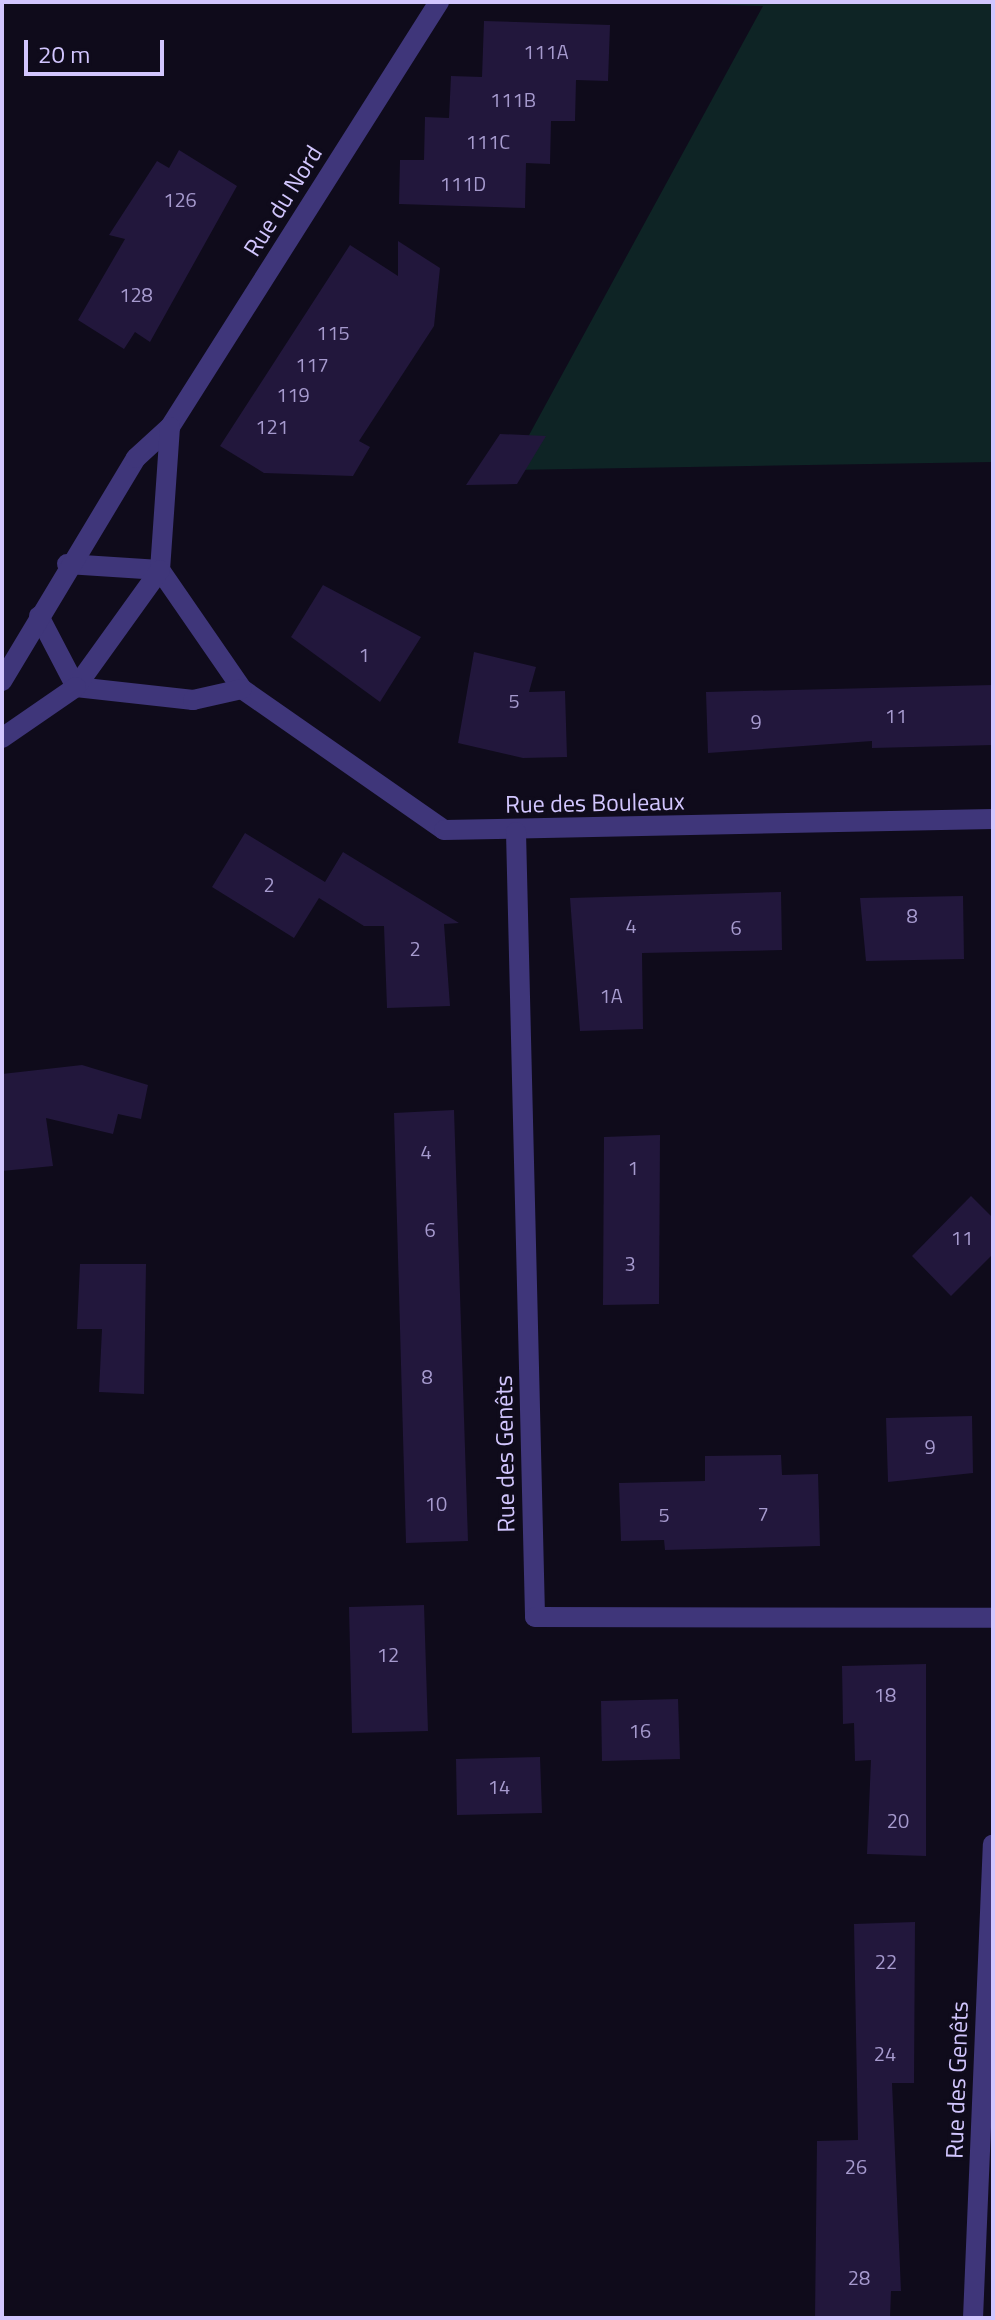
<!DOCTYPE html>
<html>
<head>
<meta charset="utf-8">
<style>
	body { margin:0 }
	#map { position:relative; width:995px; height:2320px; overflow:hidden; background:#0f0b1b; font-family:"Titillium Web",sans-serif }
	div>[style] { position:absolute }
	.green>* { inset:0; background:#0e2425 }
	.building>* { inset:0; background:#22173c }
	.minor>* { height:20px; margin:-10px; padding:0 10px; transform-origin:10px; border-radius:10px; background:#3f367a }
	.tertiary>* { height:20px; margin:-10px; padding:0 10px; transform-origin:10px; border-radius:10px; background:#3f367a }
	span { translate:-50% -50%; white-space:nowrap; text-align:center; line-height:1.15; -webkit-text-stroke:7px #0f0b1b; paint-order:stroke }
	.number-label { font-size:20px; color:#a69ace }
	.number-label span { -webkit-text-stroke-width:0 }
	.street-label { font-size:24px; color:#d2c6fe }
	.frame { position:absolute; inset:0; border:4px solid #d2c6fe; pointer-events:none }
	.scale { position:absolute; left:24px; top:40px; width:140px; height:36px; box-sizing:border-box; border:4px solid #d2c6fe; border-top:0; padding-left:10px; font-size:24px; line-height:28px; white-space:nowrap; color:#d2c6fe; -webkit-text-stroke:6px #0f0b1b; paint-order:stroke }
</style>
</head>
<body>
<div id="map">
	<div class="green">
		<i style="clip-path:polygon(639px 2px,993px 2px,993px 462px,510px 470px,763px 6px)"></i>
	</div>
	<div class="building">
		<i style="clip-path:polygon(484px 21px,610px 25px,608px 81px,576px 80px,575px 121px,551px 121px,550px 164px,526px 163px,525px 208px,399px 204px,400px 160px,424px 160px,425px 117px,449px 118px,451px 76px,482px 77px)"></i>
		<i style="clip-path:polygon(179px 150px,237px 186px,150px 342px,135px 332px,124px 349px,78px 320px,125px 239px,109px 235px,157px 161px,169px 168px)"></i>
		<i style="clip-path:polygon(398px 241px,440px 268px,434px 326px,359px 441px,370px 447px,353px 476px,264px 473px,220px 446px,350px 245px,398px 276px)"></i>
		<i style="clip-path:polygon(500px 434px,546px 436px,517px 484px,466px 485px)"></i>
		<i style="clip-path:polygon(323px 585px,421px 637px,380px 702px,291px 637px)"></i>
		<i style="clip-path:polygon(474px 652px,536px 667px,529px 692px,565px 691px,567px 757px,523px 758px,458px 743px)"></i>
		<i style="clip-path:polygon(993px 685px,993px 745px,872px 748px,872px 741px,708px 753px,706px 692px)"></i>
		<i style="clip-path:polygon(245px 833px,325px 882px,343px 852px,459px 923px,444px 924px,450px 1006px,387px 1008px,384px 926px,364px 926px,319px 898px,294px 938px,212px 887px)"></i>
		<i style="clip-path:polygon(781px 892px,782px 950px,642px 953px,643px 1029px,580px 1031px,570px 898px)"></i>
		<i style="clip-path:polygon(963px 896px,964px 959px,866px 961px,860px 898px)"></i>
		<i style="clip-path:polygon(82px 1065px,148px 1085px,141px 1119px,118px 1114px,113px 1134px,46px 1118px,53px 1166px,2px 1171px,2px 1074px)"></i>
		<i style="clip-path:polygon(454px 1110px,468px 1541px,406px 1543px,394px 1113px)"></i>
		<i style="clip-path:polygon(660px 1135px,659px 1304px,603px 1305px,604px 1137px)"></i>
		<i style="clip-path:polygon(971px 1196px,993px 1218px,993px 1254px,951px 1296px,912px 1256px)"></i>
		<i style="clip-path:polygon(80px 1264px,146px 1264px,144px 1394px,99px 1392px,102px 1329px,77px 1329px)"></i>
		<i style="clip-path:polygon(972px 1416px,973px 1473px,888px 1482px,886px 1418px)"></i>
		<i style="clip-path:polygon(781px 1455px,782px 1475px,818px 1474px,820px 1546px,665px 1550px,664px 1540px,621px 1541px,619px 1483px,705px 1481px,705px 1456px)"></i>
		<i style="clip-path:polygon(424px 1605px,428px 1731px,352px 1733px,349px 1607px)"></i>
		<i style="clip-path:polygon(926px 1664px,926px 1856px,867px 1854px,871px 1760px,855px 1761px,854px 1723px,843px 1724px,842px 1666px)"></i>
		<i style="clip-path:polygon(678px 1699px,680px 1759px,602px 1761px,601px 1701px)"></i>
		<i style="clip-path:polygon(540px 1757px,542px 1813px,457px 1815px,456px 1759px)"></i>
		<i style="clip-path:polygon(915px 1922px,914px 2083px,892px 2083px,901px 2291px,891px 2291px,890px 2318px,815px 2318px,817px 2141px,858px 2140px,854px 1924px)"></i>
	</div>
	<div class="minor">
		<i style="left:67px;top:564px;width:93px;rotate:3.7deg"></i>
		<i style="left:160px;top:570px;width:145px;rotate:55.4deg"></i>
		<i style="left:242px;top:689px;width:246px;rotate:34.9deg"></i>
		<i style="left:444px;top:830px;width:549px;rotate:-1.15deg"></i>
		<i style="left:39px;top:616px;width:80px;rotate:62.5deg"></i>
		<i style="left:76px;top:687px;width:118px;rotate:6.3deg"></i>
		<i style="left:193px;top:700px;width:50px;rotate:-12.7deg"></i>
		<i style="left:516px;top:832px;width:785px;rotate:88.61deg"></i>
		<i style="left:535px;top:1617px;width:458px;rotate:0.1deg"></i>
		<i style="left:973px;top:2318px;width:474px;rotate:-87.6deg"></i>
	</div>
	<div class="tertiary">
		<i style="left:170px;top:427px;width:503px;rotate:-57.67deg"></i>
		<i style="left:2px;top:681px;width:260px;rotate:-59deg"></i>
		<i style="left:136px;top:458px;width:46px;rotate:-42.4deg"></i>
		<i style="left:170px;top:427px;width:143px;rotate:94deg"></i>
		<i style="left:160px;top:570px;width:144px;rotate:125.7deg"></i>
		<i style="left:76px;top:687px;width:90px;rotate:145.4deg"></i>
	</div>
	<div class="number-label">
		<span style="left:546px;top:51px">111A</span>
		<span style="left:513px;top:99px">111B</span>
		<span style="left:488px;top:141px">111C</span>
		<span style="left:463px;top:183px">111D</span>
		<span style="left:180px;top:199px">126</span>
		<span style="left:136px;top:294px">128</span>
		<span style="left:333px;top:332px">115</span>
		<span style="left:312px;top:364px">117</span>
		<span style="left:293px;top:394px">119</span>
		<span style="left:272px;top:426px">121</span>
		<span style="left:364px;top:654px">1</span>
		<span style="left:514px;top:700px">5</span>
		<span style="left:896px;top:715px">11</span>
		<span style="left:756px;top:721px">9</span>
		<span style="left:269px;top:884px">2</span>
		<span style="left:912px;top:915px">8</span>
		<span style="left:631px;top:925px">4</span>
		<span style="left:736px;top:927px">6</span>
		<span style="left:415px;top:948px">2</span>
		<span style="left:611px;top:995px">1A</span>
		<span style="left:426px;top:1151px">4</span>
		<span style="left:633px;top:1167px">1</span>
		<span style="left:430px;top:1229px">6</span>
		<span style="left:962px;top:1237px">11</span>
		<span style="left:630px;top:1263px">3</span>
		<span style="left:427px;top:1376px">8</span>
		<span style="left:930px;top:1446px">9</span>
		<span style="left:436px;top:1503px">10</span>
		<span style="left:763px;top:1513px">7</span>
		<span style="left:664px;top:1514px">5</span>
		<span style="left:388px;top:1654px">12</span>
		<span style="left:885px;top:1694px">18</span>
		<span style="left:640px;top:1730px">16</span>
		<span style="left:499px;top:1786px">14</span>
		<span style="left:898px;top:1820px">20</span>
		<span style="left:886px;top:1961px">22</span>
		<span style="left:885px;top:2053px">24</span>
		<span style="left:856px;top:2166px">26</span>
		<span style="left:859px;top:2277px">28</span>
	</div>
	<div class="street-label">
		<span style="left:283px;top:201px;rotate:-58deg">Rue du Nord</span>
		<span style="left:595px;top:803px;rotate:-1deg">Rue des Bouleaux</span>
		<span style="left:505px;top:1454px;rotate:-91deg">Rue des Genêts</span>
		<span style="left:957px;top:2080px;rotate:-88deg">Rue des Genêts</span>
	</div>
	<div class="frame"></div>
	<div class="scale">20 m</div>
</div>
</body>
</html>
